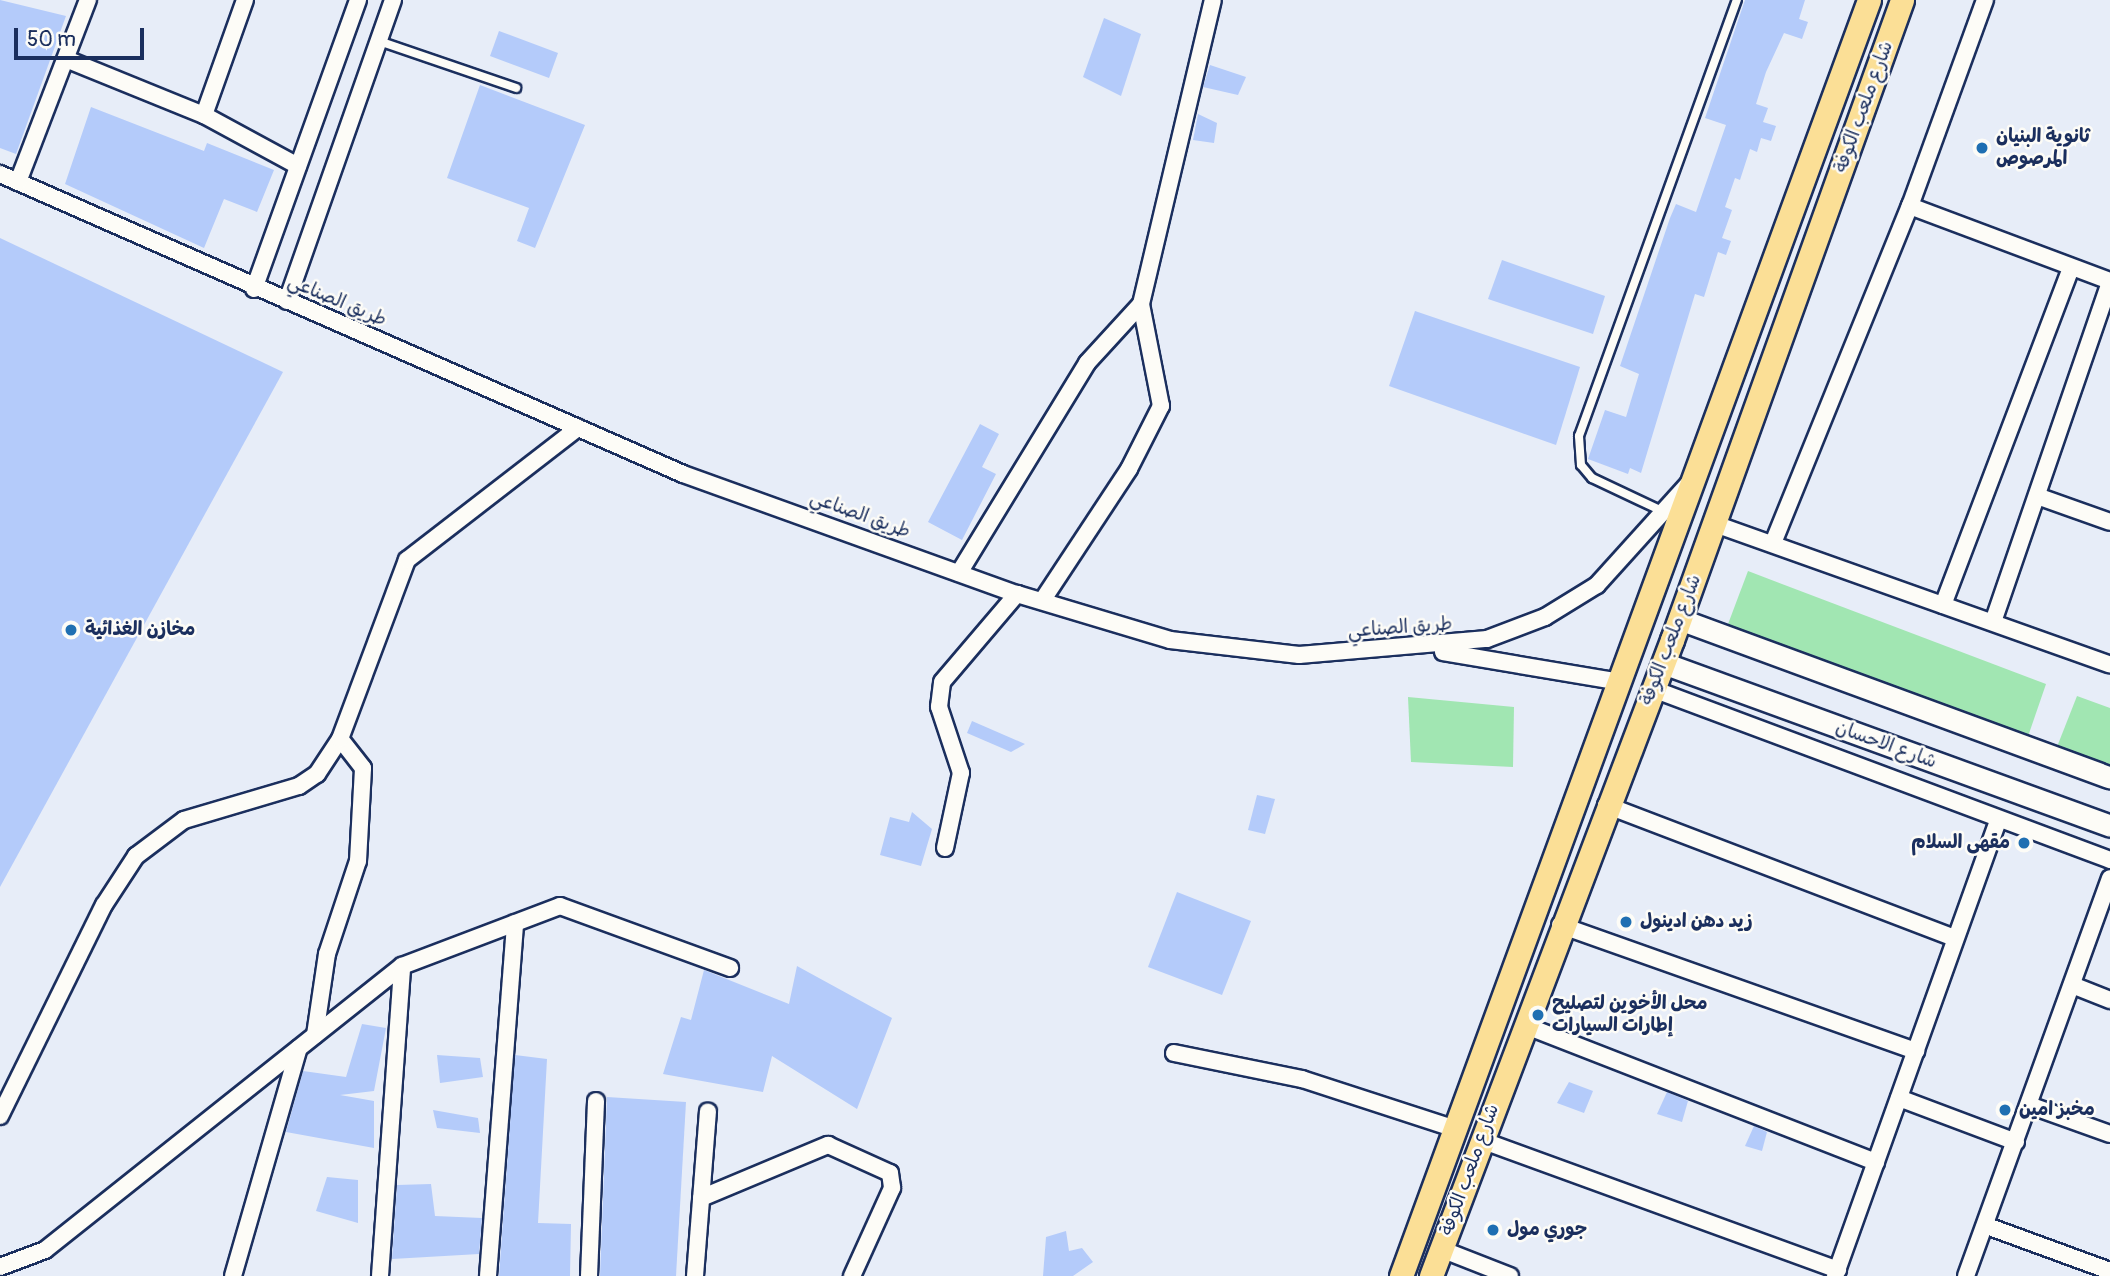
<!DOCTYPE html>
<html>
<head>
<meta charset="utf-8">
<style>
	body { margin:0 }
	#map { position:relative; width:2110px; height:1276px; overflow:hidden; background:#e7edf8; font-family:Pangolin,"Playpen Sans Arabic",sans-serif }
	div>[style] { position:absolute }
	.green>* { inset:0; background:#a1e6b2 }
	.building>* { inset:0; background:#b4cbfa }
	.roads { filter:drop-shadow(2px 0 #1b2f5e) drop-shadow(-2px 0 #1b2f5e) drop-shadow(0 2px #1b2f5e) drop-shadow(0 -2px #1b2f5e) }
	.lane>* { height:8px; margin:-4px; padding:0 4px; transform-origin:4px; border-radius:4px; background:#fdfcf7 }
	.street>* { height:16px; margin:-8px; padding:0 8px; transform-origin:8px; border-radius:8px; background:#fdfcf7 }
	.secondary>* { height:21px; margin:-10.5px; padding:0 10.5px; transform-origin:10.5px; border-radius:10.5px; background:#fdfcf7 }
	.primary>* { height:23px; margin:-11.5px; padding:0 11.5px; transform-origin:11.5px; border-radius:11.5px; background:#fbdf96 }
	.dots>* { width:19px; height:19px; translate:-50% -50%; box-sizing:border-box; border:4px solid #fdfcf7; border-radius:50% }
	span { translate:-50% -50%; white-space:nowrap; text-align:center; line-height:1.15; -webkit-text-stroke:5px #fdfcf7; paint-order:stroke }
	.street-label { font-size:19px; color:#1b2f5e }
	.poi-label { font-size:19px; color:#1b2f5e; font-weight:700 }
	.left { translate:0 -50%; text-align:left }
	.right { translate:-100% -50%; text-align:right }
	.scale { position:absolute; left:14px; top:28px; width:130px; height:32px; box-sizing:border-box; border:4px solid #1b2f5e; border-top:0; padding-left:9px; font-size:21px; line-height:24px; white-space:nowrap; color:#1b2f5e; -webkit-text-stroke:5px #fdfcf7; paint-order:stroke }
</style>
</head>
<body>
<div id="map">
	<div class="green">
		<i style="clip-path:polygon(1748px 571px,2046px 684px,2024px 748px,1722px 640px)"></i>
		<i style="clip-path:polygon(2077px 696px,2110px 708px,2110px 778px,2053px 757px)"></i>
		<i style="clip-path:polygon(1408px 697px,1514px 707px,1513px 767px,1411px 762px)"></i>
	</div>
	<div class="building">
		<i style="clip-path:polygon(0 0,66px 16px,16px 154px,0 148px)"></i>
		<i style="clip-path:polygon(1745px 0,1805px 0,1799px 19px,1808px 22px,1802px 39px,1784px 33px,1766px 72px,1756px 104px,1768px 108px,1763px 122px,1776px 126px,1771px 141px,1761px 138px,1757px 152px,1750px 149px,1740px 180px,1735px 178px,1725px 207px,1732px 210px,1722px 238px,1731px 241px,1726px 255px,1718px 252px,1704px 297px,1695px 294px,1641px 473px,1630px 468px,1628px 474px,1588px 459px,1605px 410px,1626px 417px,1639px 374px,1620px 366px,1670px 218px,1676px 204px,1696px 212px,1726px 125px,1705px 118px)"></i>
		<i style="clip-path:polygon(1104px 18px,1141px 34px,1121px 96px,1083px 77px)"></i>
		<i style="clip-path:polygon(499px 31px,558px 53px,549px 78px,490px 56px)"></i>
		<i style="clip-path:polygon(1210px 65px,1246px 77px,1238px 95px,1203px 87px)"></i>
		<i style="clip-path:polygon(480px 85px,585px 125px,535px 248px,517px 241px,529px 208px,447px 178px)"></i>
		<i style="clip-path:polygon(91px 107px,204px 151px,207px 143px,274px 170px,257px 212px,224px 199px,204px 248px,65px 184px)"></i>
		<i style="clip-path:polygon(1198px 114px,1217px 123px,1214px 143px,1193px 140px)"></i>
		<i style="clip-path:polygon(0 238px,283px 372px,0 887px)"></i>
		<i style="clip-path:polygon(1502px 260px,1605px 296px,1593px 334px,1488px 299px)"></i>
		<i style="clip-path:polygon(1415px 311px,1580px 367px,1556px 445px,1389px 386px)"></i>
		<i style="clip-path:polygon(980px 424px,999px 434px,982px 467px,996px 474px,962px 540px,928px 522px)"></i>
		<i style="clip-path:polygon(972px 721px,1025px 744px,1011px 752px,967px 733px)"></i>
		<i style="clip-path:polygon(1257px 795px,1275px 799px,1265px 834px,1248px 830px)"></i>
		<i style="clip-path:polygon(912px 812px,932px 829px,921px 866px,880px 855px,890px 817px,909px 822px)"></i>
		<i style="clip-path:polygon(1177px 892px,1251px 921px,1222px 995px,1148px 967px)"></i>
		<i style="clip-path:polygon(797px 966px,892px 1018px,857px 1109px,772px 1056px,763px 1092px,663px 1074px,681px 1017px,691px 1020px,704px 970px,789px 1004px)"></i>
		<i style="clip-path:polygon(362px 1024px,386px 1028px,374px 1091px,340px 1095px,374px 1101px,374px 1148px,286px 1132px,303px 1071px,346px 1077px)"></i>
		<i style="clip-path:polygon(437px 1055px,480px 1058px,483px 1077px,440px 1083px)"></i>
		<i style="clip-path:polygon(515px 1055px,547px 1059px,538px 1223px,571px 1224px,570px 1276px,499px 1276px)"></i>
		<i style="clip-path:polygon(1569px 1082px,1593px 1091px,1584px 1113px,1557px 1103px)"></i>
		<i style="clip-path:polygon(1667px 1092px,1688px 1101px,1682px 1122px,1657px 1114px)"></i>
		<i style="clip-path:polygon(607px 1097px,686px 1102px,676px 1276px,600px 1276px)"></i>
		<i style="clip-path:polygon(433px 1110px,478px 1118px,480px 1133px,437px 1128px)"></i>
		<i style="clip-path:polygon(1754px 1126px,1767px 1132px,1762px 1151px,1745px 1146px)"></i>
		<i style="clip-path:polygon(327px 1177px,358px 1180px,358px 1223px,316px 1211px)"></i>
		<i style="clip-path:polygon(431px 1184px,435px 1216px,482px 1218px,479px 1254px,392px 1259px,397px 1185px)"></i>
		<i style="clip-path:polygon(1066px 1231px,1069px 1251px,1082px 1248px,1093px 1262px,1073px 1276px,1043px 1276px,1046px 1237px)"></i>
	</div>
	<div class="roads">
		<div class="lane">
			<i style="left:379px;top:41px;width:145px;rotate:18.9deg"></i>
			<i style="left:1662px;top:511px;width:77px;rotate:-154.8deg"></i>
			<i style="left:1592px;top:478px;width:17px;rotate:-130deg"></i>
			<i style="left:1581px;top:465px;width:29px;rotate:-94deg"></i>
			<i style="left:1579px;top:436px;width:464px;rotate:-70.1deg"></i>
		</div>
		<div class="street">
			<i style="left:66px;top:59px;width:149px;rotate:22.1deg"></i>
			<i style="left:204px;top:115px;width:107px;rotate:28.5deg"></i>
			<i style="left:204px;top:115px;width:122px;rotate:-70.4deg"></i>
			<i style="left:0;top:174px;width:746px;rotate:23.71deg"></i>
			<i style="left:683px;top:474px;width:355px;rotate:19.8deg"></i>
			<i style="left:1017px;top:594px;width:160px;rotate:16.7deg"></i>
			<i style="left:1170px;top:640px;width:130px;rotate:6.6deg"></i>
			<i style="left:1299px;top:655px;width:189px;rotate:-4.9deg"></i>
			<i style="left:1487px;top:639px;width:62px;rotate:-20.8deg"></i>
			<i style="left:1545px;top:617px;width:61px;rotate:-31.6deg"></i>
			<i style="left:1597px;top:585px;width:139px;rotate:-47.9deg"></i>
			<i style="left:18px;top:182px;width:195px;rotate:-69deg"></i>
			<i style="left:1910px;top:206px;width:214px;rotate:20.6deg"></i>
			<i style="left:254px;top:289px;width:307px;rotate:-70.2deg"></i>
			<i style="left:287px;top:301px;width:319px;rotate:-70.6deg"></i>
			<i style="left:2037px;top:496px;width:77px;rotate:19.6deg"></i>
			<i style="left:1715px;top:524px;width:419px;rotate:19.6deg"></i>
			<i style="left:1773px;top:543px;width:364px;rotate:-67.9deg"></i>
			<i style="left:1910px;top:206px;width:219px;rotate:-70deg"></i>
			<i style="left:959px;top:573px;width:246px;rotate:-58.6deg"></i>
			<i style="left:1087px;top:363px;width:80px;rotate:-47.5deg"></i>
			<i style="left:1141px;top:304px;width:312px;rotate:-76.7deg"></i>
			<i style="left:1042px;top:601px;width:158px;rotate:-56.6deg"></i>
			<i style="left:1129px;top:469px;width:71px;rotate:-63.1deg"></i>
			<i style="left:1161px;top:406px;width:104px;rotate:-101.1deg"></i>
			<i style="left:1943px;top:605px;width:360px;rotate:-69.2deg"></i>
			<i style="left:1993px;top:622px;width:360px;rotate:-71deg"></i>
			<i style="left:1443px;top:652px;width:181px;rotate:9.6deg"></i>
			<i style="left:1653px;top:689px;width:488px;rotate:20.5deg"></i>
			<i style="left:1606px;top:805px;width:373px;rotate:20.9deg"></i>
			<i style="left:945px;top:848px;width:77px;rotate:-78deg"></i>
			<i style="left:961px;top:773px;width:70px;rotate:-108.4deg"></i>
			<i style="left:939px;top:707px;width:25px;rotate:-83deg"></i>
			<i style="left:942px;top:682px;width:116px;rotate:-49.6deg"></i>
			<i style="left:1560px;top:925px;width:378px;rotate:19.5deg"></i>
			<i style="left:2072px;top:985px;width:41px;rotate:21.5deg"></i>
			<i style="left:1524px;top:1025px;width:378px;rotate:21.3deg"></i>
			<i style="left:315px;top:1035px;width:82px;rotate:-81.6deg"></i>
			<i style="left:327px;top:954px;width:98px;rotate:-71.6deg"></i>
			<i style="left:358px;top:861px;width:93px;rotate:-86.9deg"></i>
			<i style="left:363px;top:768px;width:37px;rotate:-128deg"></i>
			<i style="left:1174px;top:1053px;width:131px;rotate:11.5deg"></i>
			<i style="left:1302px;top:1079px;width:162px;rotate:18deg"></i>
			<i style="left:1899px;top:1098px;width:125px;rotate:20.6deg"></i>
			<i style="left:2029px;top:1105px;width:86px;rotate:19.7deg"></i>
			<i style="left:0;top:1116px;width:235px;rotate:-63.8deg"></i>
			<i style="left:104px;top:905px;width:59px;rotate:-56.9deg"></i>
			<i style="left:136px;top:856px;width:60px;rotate:-36.9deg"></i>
			<i style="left:184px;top:820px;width:120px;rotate:-16.5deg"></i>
			<i style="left:299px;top:786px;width:22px;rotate:-34deg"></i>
			<i style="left:317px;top:774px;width:42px;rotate:-56.7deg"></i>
			<i style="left:340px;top:739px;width:191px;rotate:-69.5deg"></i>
			<i style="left:407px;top:560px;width:216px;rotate:-37.7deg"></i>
			<i style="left:1481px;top:1140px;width:380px;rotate:20deg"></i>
			<i style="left:701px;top:1198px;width:138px;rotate:-22.7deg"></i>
			<i style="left:828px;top:1145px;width:68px;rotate:24.3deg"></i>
			<i style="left:890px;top:1173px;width:15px;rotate:82deg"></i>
			<i style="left:892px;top:1188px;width:97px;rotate:114.4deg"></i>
			<i style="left:1987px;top:1226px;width:131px;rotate:20.1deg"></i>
			<i style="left:1441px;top:1249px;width:74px;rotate:21.4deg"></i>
			<i style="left:0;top:1267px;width:48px;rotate:-20.7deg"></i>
			<i style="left:45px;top:1250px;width:456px;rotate:-38.5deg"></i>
			<i style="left:402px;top:966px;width:169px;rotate:-20.8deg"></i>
			<i style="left:560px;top:906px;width:181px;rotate:20deg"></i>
			<i style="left:233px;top:1276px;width:237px;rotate:-73.9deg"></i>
			<i style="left:380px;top:1276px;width:311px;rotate:-85.9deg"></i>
			<i style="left:488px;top:1276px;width:354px;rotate:-85.6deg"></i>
			<i style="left:589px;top:1276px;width:175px;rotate:-87.7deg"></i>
			<i style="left:695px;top:1276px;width:165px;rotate:-85.5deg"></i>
			<i style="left:1835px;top:1276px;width:484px;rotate:-70.3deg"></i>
			<i style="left:1966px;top:1276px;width:423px;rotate:-70.1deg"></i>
		</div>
		<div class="secondary">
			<i style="left:1679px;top:619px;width:459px;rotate:20.2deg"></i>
			<i style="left:1663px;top:663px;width:476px;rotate:20deg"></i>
		</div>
		<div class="primary">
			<i style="left:1401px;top:1276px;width:1359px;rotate:-69.86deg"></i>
			<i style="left:1431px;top:1276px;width:680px;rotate:-69.25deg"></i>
			<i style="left:1672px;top:640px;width:680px;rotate:-70.23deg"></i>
		</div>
	</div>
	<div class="dots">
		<i style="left:1982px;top:148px;background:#1f6fb2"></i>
		<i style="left:71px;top:630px;background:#1f6fb2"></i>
		<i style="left:2024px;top:843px;background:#1f6fb2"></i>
		<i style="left:1626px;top:922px;background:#1f6fb2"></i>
		<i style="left:1538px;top:1015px;background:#1f6fb2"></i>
		<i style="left:2005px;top:1110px;background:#1f6fb2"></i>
		<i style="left:1493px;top:1230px;background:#1f6fb2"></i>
	</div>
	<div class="street-label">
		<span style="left:1864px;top:107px;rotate:-70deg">شارع ملعب الكوفة</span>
		<span style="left:337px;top:301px;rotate:23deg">طريق الصناعي</span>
		<span style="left:860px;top:515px;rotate:20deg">طريق الصناعي</span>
		<span style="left:1400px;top:628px;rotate:-4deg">طريق الصناعي</span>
		<span style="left:1671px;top:640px;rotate:-69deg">شارع ملعب الكوفة</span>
		<span style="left:1886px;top:745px;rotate:20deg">شارع الاحسان</span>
		<span style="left:1470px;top:1170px;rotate:-70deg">شارع ملعب الكوفة</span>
	</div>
	<div class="poi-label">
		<span class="left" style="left:1996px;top:148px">ثانوية البنيان<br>المرصوص</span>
		<span class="left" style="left:85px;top:630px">مخازن الغذائية</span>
		<span class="right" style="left:2010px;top:843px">مقهى السلام</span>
		<span class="left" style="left:1640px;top:922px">زيد دهن ادينول</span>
		<span class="left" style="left:1552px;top:1015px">محل الأخوين لتصليح<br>إطارات السيارات</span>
		<span class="left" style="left:2019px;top:1110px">مخبز امين</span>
		<span class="left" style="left:1507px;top:1230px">جوري مول</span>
	</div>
	<div class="scale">50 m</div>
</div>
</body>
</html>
